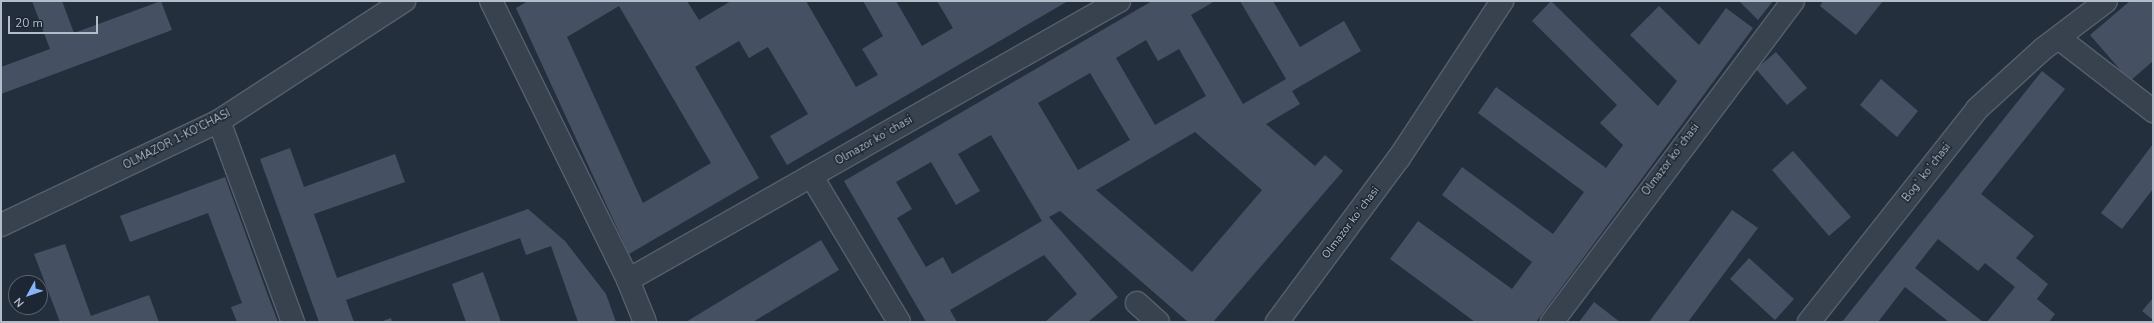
<!DOCTYPE html>
<html>
<head>
<meta charset="utf-8">
<style>
	body { margin:0 }
	#map { position:relative; width:2154px; height:323px; overflow:hidden; background:#242f3e; font-family:"Nunito Sans",sans-serif }
	div>[style] { position:absolute }
	.building>* { inset:0; background:#455162 }
	.roads { filter:drop-shadow(1px 0 #565f6c) drop-shadow(-1px 0 #565f6c) drop-shadow(0 1px #565f6c) drop-shadow(0 -1px #565f6c) }
	.minor>* { height:22px; margin:-11px; padding:0 11px; transform-origin:11px; border-radius:11px; background:#38414e }
	span { translate:-50% -50%; white-space:nowrap; text-align:center; line-height:1.15; -webkit-text-stroke:3px #1d2633; paint-order:stroke }
	.street-label { font-size:11px; color:#b4bcc9 }
	.frame { position:absolute; inset:0; border:2px solid #b4bcc9; pointer-events:none }
	.north { position:absolute; left:8px; top:275px; width:40px; height:40px; box-sizing:border-box; background:#1d2633; border:1px solid #59626f; border-radius:50%; rotate:230deg; font-size:11px; font-weight:700; line-height:16px; text-align:center; color:#b4bcc9 }
	.north::after { content:''; display:block; margin:auto; width:14px; height:18px; background:#8ab4f8; clip-path:polygon(50% 0,100% 100%,50% 72%,0 100%) }
	.scale { position:absolute; left:8px; top:16px; width:90px; height:18px; box-sizing:border-box; border:2px solid #b4bcc9; border-top:0; padding-left:5px; font-size:12px; line-height:14px; white-space:nowrap; color:#b4bcc9; -webkit-text-stroke:3px #1d2633; paint-order:stroke }
</style>
</head>
<body>
<div id="map">
	<div class="building">
		<i style="clip-path:polygon(32px 1px,62px 1px,74px 33px,161px 1px,172px 30px,1px 94px,1px 67px,50px 49px)"></i>
		<i style="clip-path:polygon(evenodd,528px 1px,687px 1px,699px 20px,731px 1px,806px 1px,856px 87px,878px 75px,862px 49px,883px 36px,863px 1px,896px 1px,922px 46px,953px 28px,937px 1px,1068px 1px,787px 165px,770px 136px,808px 114px,768px 47px,749px 58px,739px 41px,695px 67px,759px 178px,629px 254px,516px 8px,528px 1px,619px 6px,711px 163px,643px 203px,567px 37px,619px 6px)"></i>
		<i style="clip-path:polygon(evenodd,1152px 1px,1215px 1px,1191px 15px,1243px 104px,1286px 79px,1240px 1px,1273px 1px,1300px 47px,1344px 21px,1361px 51px,1292px 91px,1300px 104px,1266px 124px,1315px 166px,1325px 155px,1343px 171px,1213px 322px,1188px 322px,1060px 211px,1049px 217px,1118px 297px,1088px 322px,1045px 322px,1077px 294px,1044px 255px,950px 310px,957px 322px,926px 322px,844px 181px,1152px 1px,1146px 40px,1158px 61px,1179px 49px,1206px 96px,1155px 125px,1116px 58px,1146px 40px,1152px 1px,1090px 73px,1130px 140px,1078px 170px,1038px 103px,1090px 73px,1152px 1px,1195px 132px,1262px 190px,1192px 272px,1096px 190px,1195px 132px,1152px 1px,991px 135px,1042px 221px,952px 274px,943px 257px,926px 267px,897px 218px,912px 209px,896px 182px,931px 162px,956px 205px,980px 191px,958px 154px,991px 135px)"></i>
		<i style="clip-path:polygon(1551px 1px,1658px 106px,1677px 81px,1630px 35px,1659px 6px,1699px 45px,1726px 8px,1753px 28px,1536px 322px,1475px 322px,1390px 259px,1418px 221px,1512px 289px,1532px 262px,1442px 195px,1462px 167px,1553px 234px,1584px 192px,1478px 113px,1496px 87px,1606px 168px,1623px 145px,1600px 123px,1617px 105px,1532px 21px)"></i>
		<i style="clip-path:polygon(1739px 1px,1773px 1px,1758px 20px)"></i>
		<i style="clip-path:polygon(1823px 1px,1883px 1px,1856px 35px,1820px 6px)"></i>
		<i style="clip-path:polygon(2130px 1px,2153px 1px,2153px 61px,2130px 81px,2090px 35px)"></i>
		<i style="clip-path:polygon(1776px 52px,1807px 88px,1787px 105px,1756px 69px)"></i>
		<i style="clip-path:polygon(2042px 71px,2065px 89px,1981px 194px,2034px 236px,2016px 258px,2048px 284px,2037px 299px,2055px 314px,2049px 322px,1987px 322px,2015px 287px,1985px 263px,1978px 271px,1938px 239px,1915px 268px,1983px 322px,1949px 322px,1905px 287px,1878px 322px,1842px 322px)"></i>
		<i style="clip-path:polygon(1881px 79px,1918px 111px,1897px 137px,1860px 105px)"></i>
		<i style="clip-path:polygon(2153px 144px,2153px 189px,2122px 229px,2101px 213px)"></i>
		<i style="clip-path:polygon(290px 148px,304px 187px,395px 154px,405px 182px,314px 214px,337px 278px,528px 209px,565px 241px,606px 294px,616px 322px,578px 322px,551px 246px,526px 255px,520px 238px,346px 300px,354px 322px,319px 322px,260px 159px)"></i>
		<i style="clip-path:polygon(1793px 151px,1851px 217px,1829px 236px,1772px 170px)"></i>
		<i style="clip-path:polygon(225px 177px,267px 293px,278px 322px,237px 322px,231px 307px,242px 303px,208px 213px,130px 242px,120px 216px)"></i>
		<i style="clip-path:polygon(1732px 210px,1758px 228px,1688px 322px,1649px 322px)"></i>
		<i style="clip-path:polygon(821px 240px,839px 270px,753px 322px,686px 322px)"></i>
		<i style="clip-path:polygon(65px 244px,91px 316px,149px 295px,159px 322px,60px 322px,34px 254px)"></i>
		<i style="clip-path:polygon(1749px 258px,1794px 299px,1775px 320px,1730px 279px)"></i>
		<i style="clip-path:polygon(483px 272px,501px 322px,466px 322px,452px 284px)"></i>
		<i style="clip-path:polygon(2153px 298px,2153px 320px,2142px 311px)"></i>
		<i style="clip-path:polygon(1594px 302px,1620px 322px,1579px 322px)"></i>
		<i style="clip-path:polygon(391px 318px,392px 322px,380px 322px)"></i>
	</div>
	<div class="roads">
		<div class="minor">
			<i style="left:491px;top:1px;width:311px;rotate:63.8deg"></i>
			<i style="left:628px;top:280px;width:45px;rotate:68deg"></i>
			<i style="left:2060px;top:39px;width:118px;rotate:37.7deg"></i>
			<i style="left:219px;top:121px;width:214px;rotate:69.8deg"></i>
			<i style="left:812px;top:177px;width:169px;rotate:59deg"></i>
			<i style="left:1px;top:225px;width:242px;rotate:-25.5deg"></i>
			<i style="left:219px;top:121px;width:221px;rotate:-33deg"></i>
			<i style="left:628px;top:280px;width:565px;rotate:-29.61deg"></i>
			<i style="left:1137px;top:303px;width:28px;rotate:42deg"></i>
			<i style="left:1277px;top:322px;width:204px;rotate:-53.4deg"></i>
			<i style="left:1399px;top:158px;width:188px;rotate:-56.7deg"></i>
			<i style="left:1552px;top:322px;width:401px;rotate:-53.1deg"></i>
			<i style="left:1809px;top:322px;width:271px;rotate:-51.7deg"></i>
			<i style="left:1977px;top:109px;width:89px;rotate:-42.3deg"></i>
			<i style="left:2043px;top:49px;width:79px;rotate:-37.3deg"></i>
		</div>
	</div>
	<div class="street-label">
		<span style="left:177px;top:140px;rotate:-27deg">OLMAZOR 1-KO'CHASI</span>
		<span style="left:874px;top:141px;rotate:-30deg">Olmazor koʻchasi</span>
		<span style="left:1671px;top:160px;rotate:-53deg">Olmazor koʻchasi</span>
		<span style="left:1927px;top:173px;rotate:-52deg">Bogʻ koʻchasi</span>
		<span style="left:1351px;top:223px;rotate:-53deg">Olmazor koʻchasi</span>
	</div>
	<div class="frame"></div>
	<div class="north">N</div>
	<div class="scale">20 m</div>
</div>
</body>
</html>
